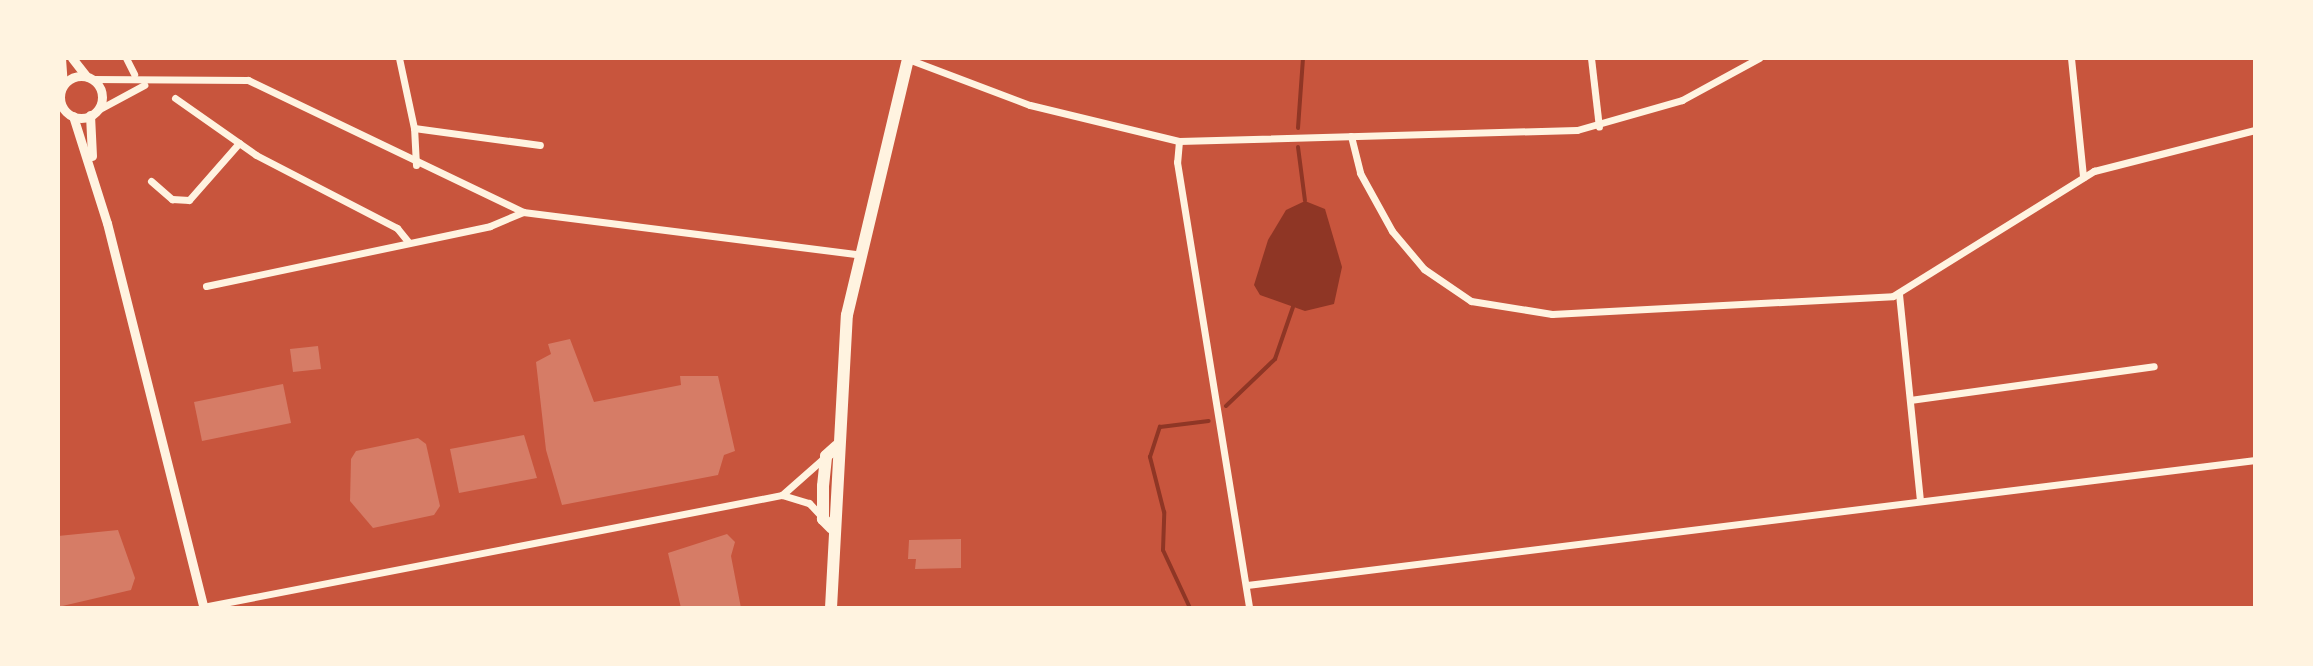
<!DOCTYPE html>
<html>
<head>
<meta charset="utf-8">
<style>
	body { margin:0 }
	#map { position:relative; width:2313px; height:666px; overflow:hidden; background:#c8553d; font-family:"Asap Condensed",sans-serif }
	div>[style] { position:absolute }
	.water>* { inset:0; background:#8f3625 }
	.stream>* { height:4px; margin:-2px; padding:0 2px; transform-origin:2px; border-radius:2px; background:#8f3625 }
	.building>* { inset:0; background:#d67c66 }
	.minor>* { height:7px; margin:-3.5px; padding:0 3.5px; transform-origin:3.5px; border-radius:3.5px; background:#fff3e0 }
	.tertiary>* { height:9px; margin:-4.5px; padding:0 4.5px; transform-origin:4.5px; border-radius:4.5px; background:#fff3e0 }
	.tertiary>.ring { margin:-4.5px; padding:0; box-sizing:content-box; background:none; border:9px solid #fff3e0; border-radius:50% }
	.primary>* { height:12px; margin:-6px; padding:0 6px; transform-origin:6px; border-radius:6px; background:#fff3e0 }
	span { translate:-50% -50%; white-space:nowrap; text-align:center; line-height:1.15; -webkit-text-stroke:6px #fff3e0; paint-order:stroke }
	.frame { position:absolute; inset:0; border:60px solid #fff3e0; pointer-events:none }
</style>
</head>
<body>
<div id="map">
	<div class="water">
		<i style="clip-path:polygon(1305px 201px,1325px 209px,1342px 267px,1334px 304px,1305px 311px,1260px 295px,1254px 285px,1268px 240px,1286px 210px)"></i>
	</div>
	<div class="stream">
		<i style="left:1298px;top:128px;width:70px;rotate:-85.9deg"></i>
		<i style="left:1298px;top:147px;width:54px;rotate:82.6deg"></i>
		<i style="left:1226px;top:406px;width:68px;rotate:-43.8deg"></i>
		<i style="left:1275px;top:359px;width:55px;rotate:-70.9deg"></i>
		<i style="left:1190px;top:608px;width:64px;rotate:-115deg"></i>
		<i style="left:1163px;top:550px;width:38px;rotate:-88deg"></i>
		<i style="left:1164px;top:512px;width:57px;rotate:-104.3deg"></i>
		<i style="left:1150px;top:457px;width:32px;rotate:-72deg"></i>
		<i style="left:1160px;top:427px;width:49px;rotate:-7deg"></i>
	</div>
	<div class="building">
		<i style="clip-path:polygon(570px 339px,594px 402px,681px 385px,680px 376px,718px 376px,735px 451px,724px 455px,718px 475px,562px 505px,546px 450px,536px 362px,551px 354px,548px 344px)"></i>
		<i style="clip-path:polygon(318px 346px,321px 369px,293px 372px,290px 349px)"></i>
		<i style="clip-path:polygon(283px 384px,291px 423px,202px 441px,194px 402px)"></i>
		<i style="clip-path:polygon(524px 435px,537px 478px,459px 493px,450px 449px)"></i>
		<i style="clip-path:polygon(418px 438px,426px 444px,440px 506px,434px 515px,373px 528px,350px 501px,351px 459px,356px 451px)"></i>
		<i style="clip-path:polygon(118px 530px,135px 578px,131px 590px,58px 607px,58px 536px)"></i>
		<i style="clip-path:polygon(727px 534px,735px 542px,731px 556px,741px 608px,681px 608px,668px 553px)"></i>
		<i style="clip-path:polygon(961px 539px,961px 568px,915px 569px,916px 559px,908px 559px,909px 540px)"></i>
	</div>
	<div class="minor">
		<i style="left:126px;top:58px;width:18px;rotate:63deg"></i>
		<i style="left:399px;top:58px;width:72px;rotate:77.9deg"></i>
		<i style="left:1591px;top:58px;width:69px;rotate:83.4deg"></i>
		<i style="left:2071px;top:58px;width:120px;rotate:84.2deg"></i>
		<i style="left:908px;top:59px;width:130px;rotate:20.7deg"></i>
		<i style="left:1030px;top:105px;width:153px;rotate:13.6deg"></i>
		<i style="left:1179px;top:141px;width:398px;rotate:-1.6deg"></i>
		<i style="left:1577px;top:130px;width:109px;rotate:-15.9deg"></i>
		<i style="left:1682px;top:100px;width:88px;rotate:-28.6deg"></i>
		<i style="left:92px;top:79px;width:156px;rotate:0.4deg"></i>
		<i style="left:248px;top:80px;width:305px;rotate:25.6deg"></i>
		<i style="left:523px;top:212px;width:337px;rotate:7.2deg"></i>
		<i style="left:175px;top:98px;width:99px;rotate:35.1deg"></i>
		<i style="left:256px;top:155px;width:159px;rotate:27.4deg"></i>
		<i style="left:397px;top:228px;width:19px;rotate:51deg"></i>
		<i style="left:96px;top:111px;width:55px;rotate:-28.4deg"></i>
		<i style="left:1351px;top:136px;width:38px;rotate:76deg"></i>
		<i style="left:1360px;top:173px;width:66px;rotate:61.1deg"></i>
		<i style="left:1392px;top:231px;width:50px;rotate:49.9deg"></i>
		<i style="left:1424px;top:269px;width:57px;rotate:34.2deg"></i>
		<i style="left:1471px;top:301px;width:82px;rotate:9.1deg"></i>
		<i style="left:1552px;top:314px;width:341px;rotate:-3deg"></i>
		<i style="left:1893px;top:296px;width:237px;rotate:-31.9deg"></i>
		<i style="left:2094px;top:171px;width:166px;rotate:-14.3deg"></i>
		<i style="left:1179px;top:141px;width:21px;rotate:95deg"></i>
		<i style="left:1177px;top:162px;width:452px;rotate:80.8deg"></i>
		<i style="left:416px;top:165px;width:37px;rotate:-93deg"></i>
		<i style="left:414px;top:128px;width:127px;rotate:7.7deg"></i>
		<i style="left:151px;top:181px;width:28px;rotate:41deg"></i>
		<i style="left:172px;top:199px;width:17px;rotate:3deg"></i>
		<i style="left:189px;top:200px;width:76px;rotate:-48.7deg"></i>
		<i style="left:206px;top:286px;width:290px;rotate:-11.9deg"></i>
		<i style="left:490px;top:226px;width:36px;rotate:-23deg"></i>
		<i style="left:1899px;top:294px;width:206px;rotate:84.2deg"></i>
		<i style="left:1910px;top:400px;width:246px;rotate:-7.9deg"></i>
		<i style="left:782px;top:495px;width:28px;rotate:17deg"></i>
		<i style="left:809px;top:503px;width:18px;rotate:47deg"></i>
		<i style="left:1247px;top:585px;width:1016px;rotate:-7.07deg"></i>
		<i style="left:203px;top:607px;width:590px;rotate:-10.95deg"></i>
		<i style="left:782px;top:495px;width:56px;rotate:-41.4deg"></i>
	</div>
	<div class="tertiary">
		<i style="left:61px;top:58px;width:27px;rotate:86deg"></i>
		<i style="left:72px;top:58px;width:23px;rotate:52deg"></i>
		<i class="ring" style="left:60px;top:76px;width:33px;height:33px"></i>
		<i style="left:90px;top:115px;width:41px;rotate:87.2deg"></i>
		<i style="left:73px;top:116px;width:112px;rotate:72.4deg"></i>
		<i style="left:107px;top:223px;width:397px;rotate:75.9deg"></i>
	</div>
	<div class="primary">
		<i style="left:832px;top:528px;width:13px;rotate:-135deg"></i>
		<i style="left:823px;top:519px;width:33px;rotate:-90deg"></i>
		<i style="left:823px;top:486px;width:30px;rotate:-84deg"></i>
		<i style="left:826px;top:456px;width:15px;rotate:-42deg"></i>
		<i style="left:831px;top:608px;width:293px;rotate:-86.9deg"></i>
		<i style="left:847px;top:315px;width:264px;rotate:-76.6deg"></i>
	</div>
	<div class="frame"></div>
</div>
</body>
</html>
